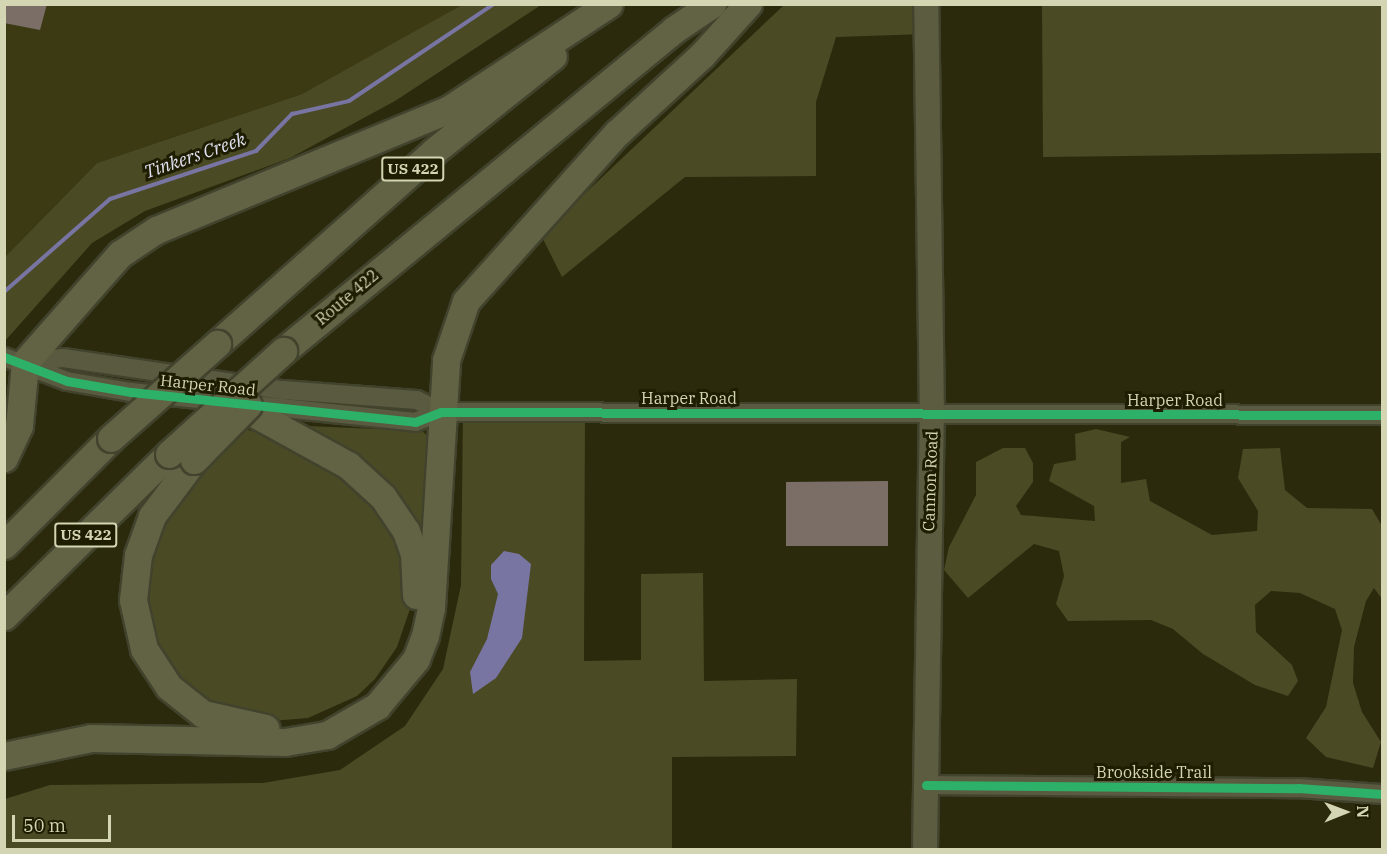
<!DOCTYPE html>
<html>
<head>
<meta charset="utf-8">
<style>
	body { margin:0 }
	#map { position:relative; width:1387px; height:854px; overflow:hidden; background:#2b2a0d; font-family:"IBM Plex Serif",serif }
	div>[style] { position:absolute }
	.built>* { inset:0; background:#3b3a13 }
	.green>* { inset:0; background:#4a4a25 }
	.water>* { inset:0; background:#7975a3 }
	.stream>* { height:4px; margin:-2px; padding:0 2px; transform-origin:2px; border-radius:2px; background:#7975a3 }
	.building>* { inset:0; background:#7b6e67 }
	.roads { filter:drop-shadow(2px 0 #42432d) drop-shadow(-2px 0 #42432d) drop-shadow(0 2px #42432d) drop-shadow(0 -2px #42432d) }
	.minor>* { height:18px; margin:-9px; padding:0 9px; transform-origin:9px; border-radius:9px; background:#595a40 }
	.major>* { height:24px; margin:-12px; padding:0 12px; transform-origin:12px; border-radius:12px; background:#5c5c41 }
	.highway>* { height:27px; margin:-13.5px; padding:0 13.5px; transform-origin:13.5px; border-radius:13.5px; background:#626245 }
	.bridges { filter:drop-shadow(2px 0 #42432d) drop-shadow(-2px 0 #42432d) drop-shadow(0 2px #42432d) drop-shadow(0 -2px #42432d) }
	.highway-bridge>* { height:27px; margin:-13.5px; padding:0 13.5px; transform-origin:13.5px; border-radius:13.5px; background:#626245 }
	.cycleway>* { height:9px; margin:-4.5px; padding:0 4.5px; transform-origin:4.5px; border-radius:4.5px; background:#2db169 }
	span { translate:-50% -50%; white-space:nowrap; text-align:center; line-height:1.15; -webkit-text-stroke:6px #1e1d02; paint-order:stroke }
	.shield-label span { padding:2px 4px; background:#1e1d02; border:2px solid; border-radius:4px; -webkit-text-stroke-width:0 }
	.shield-label { font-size:15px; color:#d4d5b3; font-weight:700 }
	.street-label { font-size:16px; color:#d4d5b3 }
	.water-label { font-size:18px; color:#e1e1f1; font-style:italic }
	.frame { position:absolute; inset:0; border:6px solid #d4d5b3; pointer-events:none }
	.north { position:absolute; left:1315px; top:782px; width:60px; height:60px; -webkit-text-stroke:4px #1e1d02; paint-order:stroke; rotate:89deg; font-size:16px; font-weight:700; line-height:24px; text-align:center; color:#d4d5b3 }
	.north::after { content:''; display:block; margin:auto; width:21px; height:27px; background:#d4d5b3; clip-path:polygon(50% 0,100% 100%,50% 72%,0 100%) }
	.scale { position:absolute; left:12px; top:815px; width:99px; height:27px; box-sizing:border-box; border:3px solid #d4d5b3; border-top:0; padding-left:8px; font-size:18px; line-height:21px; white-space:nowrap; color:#d4d5b3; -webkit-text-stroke:4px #1e1d02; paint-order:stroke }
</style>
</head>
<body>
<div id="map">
	<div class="built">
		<i style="clip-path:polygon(5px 5px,464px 5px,302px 94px,97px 163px,5px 257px)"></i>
	</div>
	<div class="green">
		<i style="clip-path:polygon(462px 5px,541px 5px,395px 101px,290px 158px,145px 211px,92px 243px,5px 341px,5px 257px,97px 163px,302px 94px)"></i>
		<i style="clip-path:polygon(784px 5px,926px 5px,926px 34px,836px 37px,816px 102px,816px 176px,685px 177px,562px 277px,541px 235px)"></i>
		<i style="clip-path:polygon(1042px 5px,1382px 5px,1382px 153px,1043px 157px)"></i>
		<i style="clip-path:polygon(463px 412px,585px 412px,584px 661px,641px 660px,641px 574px,703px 573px,704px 681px,797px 679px,796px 756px,672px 757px,672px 849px,5px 850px,5px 799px,50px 785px,263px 783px,340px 770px,405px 726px,443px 669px,461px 585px)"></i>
		<i style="clip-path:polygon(308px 426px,422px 431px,430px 438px,430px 551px,306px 433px)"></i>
		<i style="clip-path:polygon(238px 427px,316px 450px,381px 506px,411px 577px,410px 609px,397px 647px,375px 679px,357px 696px,308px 718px,272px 721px,210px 704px,173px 673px,154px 644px,142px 587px,166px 510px)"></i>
		<i style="clip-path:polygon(1096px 429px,1130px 437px,1121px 442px,1121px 483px,1146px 479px,1150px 501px,1212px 535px,1257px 531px,1258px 511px,1238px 478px,1243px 449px,1280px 448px,1285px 490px,1307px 508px,1372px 509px,1382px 526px,1382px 599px,1374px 588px,1366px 601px,1354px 647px,1353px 683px,1362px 712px,1381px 742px,1373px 768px,1326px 757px,1306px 738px,1326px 707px,1342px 630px,1335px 609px,1300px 593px,1271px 591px,1255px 605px,1256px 632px,1292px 665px,1298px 681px,1288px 696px,1255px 685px,1203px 654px,1173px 629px,1151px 620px,1068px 621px,1056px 604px,1064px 576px,1059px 551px,1034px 544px,968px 598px,944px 570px,949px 547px,976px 495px,976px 462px,1003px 448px,1025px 448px,1033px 463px,1033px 482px,1016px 506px,1021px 515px,1095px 521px,1094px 506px,1049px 481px,1054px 464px,1076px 460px,1075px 434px)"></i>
	</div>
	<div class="water">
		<i style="clip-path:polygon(504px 551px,519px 554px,531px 564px,522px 638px,496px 678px,473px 694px,470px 672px,487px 639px,498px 594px,491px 579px,491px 565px)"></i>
	</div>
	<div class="stream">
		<i style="left:4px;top:292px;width:141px;rotate:-41.3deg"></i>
		<i style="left:110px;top:199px;width:154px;rotate:-18.2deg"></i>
		<i style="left:256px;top:151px;width:52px;rotate:-45.8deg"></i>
		<i style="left:292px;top:114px;width:58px;rotate:-12.8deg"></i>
		<i style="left:349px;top:101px;width:174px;rotate:-33.8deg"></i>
	</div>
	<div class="building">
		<i style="clip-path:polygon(4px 4px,47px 4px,40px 30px,4px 23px)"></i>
		<i style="clip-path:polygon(888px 481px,888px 546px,786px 546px,786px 482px)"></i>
	</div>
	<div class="roads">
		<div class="minor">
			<i style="left:4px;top:357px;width:67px;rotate:20.9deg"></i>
			<i style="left:67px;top:381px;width:65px;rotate:9.8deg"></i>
			<i style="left:131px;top:392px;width:286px;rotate:6deg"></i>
			<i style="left:415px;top:422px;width:28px;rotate:-21deg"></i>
			<i style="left:441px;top:412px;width:941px;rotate:0.18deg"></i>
			<i style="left:25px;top:362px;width:38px;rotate:-6deg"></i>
			<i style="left:63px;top:358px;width:222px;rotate:8.3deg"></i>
			<i style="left:283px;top:390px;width:134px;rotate:4.3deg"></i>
			<i style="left:417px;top:400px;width:27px;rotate:27deg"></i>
			<i style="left:926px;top:785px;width:372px;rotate:0.5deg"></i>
			<i style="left:1298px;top:788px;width:84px;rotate:4.1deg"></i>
		</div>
		<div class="major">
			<i style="left:925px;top:850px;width:435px;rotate:-89.1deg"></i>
			<i style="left:932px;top:415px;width:411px;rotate:-90.8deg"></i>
		</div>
		<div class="highway">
			<i style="left:217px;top:344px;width:290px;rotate:-41.6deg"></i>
			<i style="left:434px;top:151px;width:152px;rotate:-38.6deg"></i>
			<i style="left:283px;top:351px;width:507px;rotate:-39.4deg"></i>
			<i style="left:675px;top:29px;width:45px;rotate:-34deg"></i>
			<i style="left:235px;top:403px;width:129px;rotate:28.8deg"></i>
			<i style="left:348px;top:465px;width:47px;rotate:42.4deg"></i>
			<i style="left:383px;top:497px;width:41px;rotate:55.9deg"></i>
			<i style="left:406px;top:531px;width:24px;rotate:71deg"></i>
			<i style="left:414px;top:554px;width:41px;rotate:87.2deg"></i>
			<i style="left:4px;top:458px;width:35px;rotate:-65deg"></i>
			<i style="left:19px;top:426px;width:64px;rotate:-84.6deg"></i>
			<i style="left:25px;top:362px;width:144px;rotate:-48.7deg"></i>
			<i style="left:120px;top:254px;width:43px;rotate:-33.7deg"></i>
			<i style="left:156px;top:230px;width:317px;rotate:-22.4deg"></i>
			<i style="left:449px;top:109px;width:191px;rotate:-33.3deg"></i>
			<i style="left:194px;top:460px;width:70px;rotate:126.9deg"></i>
			<i style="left:152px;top:516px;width:41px;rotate:109.7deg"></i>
			<i style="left:138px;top:555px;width:45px;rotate:96.3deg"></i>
			<i style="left:133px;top:600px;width:50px;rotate:77.3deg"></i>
			<i style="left:144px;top:649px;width:45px;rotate:56.7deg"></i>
			<i style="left:169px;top:687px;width:43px;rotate:38.5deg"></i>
			<i style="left:203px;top:714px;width:64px;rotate:12.7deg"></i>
			<i style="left:4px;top:545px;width:151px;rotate:-45deg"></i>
			<i style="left:4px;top:616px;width:231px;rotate:-44.5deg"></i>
			<i style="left:4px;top:756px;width:89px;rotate:-11.7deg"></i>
			<i style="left:91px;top:738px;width:194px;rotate:1.2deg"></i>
			<i style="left:285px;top:742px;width:43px;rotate:-9.5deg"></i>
			<i style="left:327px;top:735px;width:58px;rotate:-30.1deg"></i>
			<i style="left:377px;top:706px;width:61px;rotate:-50.3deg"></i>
			<i style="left:416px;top:659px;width:25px;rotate:-69deg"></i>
			<i style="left:425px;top:636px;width:29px;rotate:-78deg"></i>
			<i style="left:431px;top:608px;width:248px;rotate:-86.5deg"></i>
			<i style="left:446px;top:360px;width:62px;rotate:-71.3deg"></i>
			<i style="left:466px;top:301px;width:226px;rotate:-48.1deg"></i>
			<i style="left:617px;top:133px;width:115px;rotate:-42.5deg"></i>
			<i style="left:702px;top:55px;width:69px;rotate:-48deg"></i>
		</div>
	</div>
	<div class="bridges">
		<div class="highway-bridge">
			<i style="left:111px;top:438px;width:142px;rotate:-41.6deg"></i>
			<i style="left:169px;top:454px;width:154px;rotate:-42.1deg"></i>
			<i style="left:194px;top:460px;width:77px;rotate:-45.5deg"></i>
		</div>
	</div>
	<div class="cycleway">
		<i style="left:4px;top:357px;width:67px;rotate:20.9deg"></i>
		<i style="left:67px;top:381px;width:65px;rotate:9.8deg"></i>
		<i style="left:131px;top:392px;width:286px;rotate:6deg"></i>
		<i style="left:415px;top:422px;width:28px;rotate:-21deg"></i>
		<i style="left:441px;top:412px;width:941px;rotate:0.18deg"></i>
		<i style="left:926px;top:785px;width:372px;rotate:0.5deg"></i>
		<i style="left:1298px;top:788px;width:84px;rotate:4.1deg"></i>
	</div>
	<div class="shield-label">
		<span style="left:413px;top:169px">US 422</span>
		<span style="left:86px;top:535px">US 422</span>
	</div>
	<div class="street-label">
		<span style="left:347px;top:297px;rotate:-40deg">Route 422</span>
		<span style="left:208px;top:385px;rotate:6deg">Harper Road</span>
		<span style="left:689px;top:398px">Harper Road</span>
		<span style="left:1175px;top:400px">Harper Road</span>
		<span style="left:930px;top:481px;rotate:-88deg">Cannon Road</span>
		<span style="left:1154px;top:772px">Brookside Trail</span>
	</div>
	<div class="water-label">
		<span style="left:195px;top:156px;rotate:-19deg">Tinkers Creek</span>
	</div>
	<div class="frame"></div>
	<div class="north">N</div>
	<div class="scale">50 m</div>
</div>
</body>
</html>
